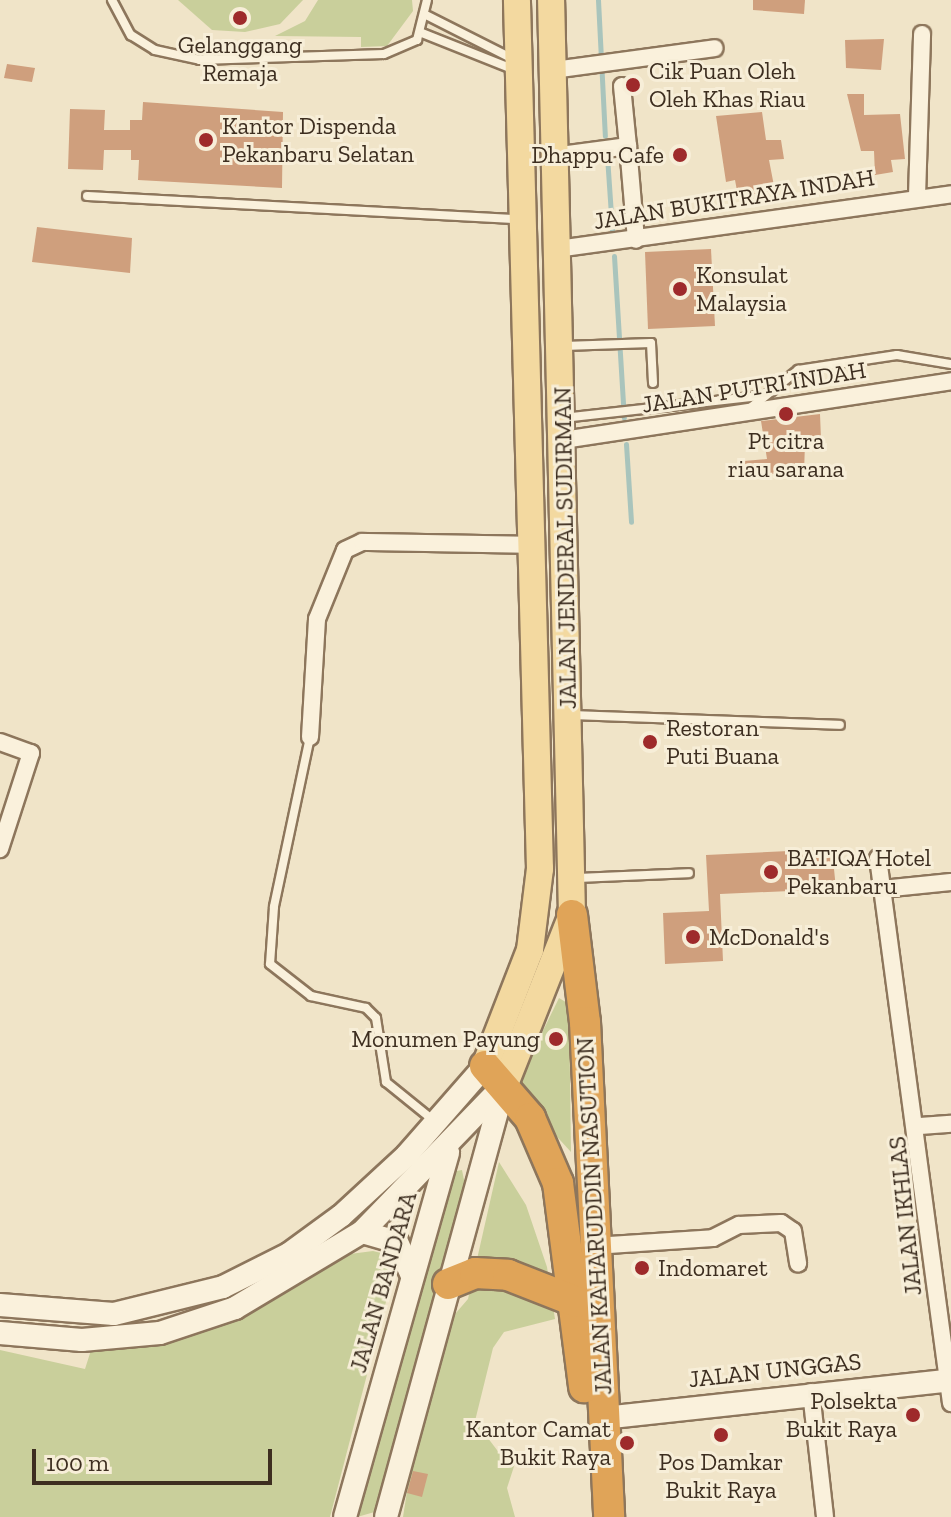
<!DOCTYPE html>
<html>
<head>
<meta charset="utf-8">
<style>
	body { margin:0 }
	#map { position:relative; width:951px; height:1517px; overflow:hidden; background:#f0e4c8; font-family:"Zilla Slab",serif }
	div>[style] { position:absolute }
	.green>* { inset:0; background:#c9cf9b }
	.stream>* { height:5px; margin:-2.5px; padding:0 2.5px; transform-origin:2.5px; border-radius:2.5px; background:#a9c4bc }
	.building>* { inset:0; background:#cf9f7d }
	.roads { filter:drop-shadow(2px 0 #8d765c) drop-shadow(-2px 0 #8d765c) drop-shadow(0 2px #8d765c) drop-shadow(0 -2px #8d765c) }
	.lane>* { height:8px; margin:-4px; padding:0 4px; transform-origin:4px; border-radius:4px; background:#faf1dc }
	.street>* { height:16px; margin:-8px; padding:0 8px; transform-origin:8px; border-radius:8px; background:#faf1dc }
	.secondary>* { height:22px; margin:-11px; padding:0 11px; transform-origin:11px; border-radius:11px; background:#faf1dc }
	.primary>* { height:26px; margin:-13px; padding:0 13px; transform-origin:13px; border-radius:13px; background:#f3d9a0 }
	.highway>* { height:30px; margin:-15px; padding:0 15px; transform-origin:15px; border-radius:15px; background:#e0a458 }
	.dots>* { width:22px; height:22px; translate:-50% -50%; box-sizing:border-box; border:4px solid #f7eed8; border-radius:50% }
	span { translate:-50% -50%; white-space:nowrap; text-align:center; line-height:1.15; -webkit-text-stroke:6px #f7eed8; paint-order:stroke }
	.poi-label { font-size:24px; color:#3d2e20 }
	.left { translate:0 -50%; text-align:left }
	.right { translate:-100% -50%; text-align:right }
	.street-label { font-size:24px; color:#3d2e20 }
	.scale { position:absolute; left:32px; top:1449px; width:240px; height:36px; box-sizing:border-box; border:4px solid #3d2e20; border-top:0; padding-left:10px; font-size:24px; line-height:28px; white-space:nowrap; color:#3d2e20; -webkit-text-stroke:6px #f7eed8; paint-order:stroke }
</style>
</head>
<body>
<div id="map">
	<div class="green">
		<i style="clip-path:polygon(178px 0,303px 0,280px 24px,245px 32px,212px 30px)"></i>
		<i style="clip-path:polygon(318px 0,412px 0,413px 11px,387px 46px,361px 47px,361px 37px,275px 36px,305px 21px)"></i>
		<i style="clip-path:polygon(559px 998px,569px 1004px,571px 1152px,514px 1090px)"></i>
		<i style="clip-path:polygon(499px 1162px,526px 1205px,547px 1267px,555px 1319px,504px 1332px,493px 1348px,475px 1421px,500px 1454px,518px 1454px,507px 1488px,515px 1517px,403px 1517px,419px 1415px,449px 1321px,468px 1299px)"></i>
		<i style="clip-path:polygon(462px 1170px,465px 1185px,378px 1511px,357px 1517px,451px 1172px)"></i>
		<i style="clip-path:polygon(373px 1251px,393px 1256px,389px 1290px,330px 1517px,0 1517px,0 1350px,85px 1369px,92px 1347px,219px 1323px,350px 1254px)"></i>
	</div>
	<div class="stream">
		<i style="left:598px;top:0;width:136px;rotate:87.1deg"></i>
		<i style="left:607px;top:156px;width:74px;rotate:86.1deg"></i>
		<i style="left:614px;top:256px;width:162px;rotate:86.5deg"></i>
		<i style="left:626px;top:444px;width:78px;rotate:86.3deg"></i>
	</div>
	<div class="building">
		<i style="clip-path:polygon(753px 0,805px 0,804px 14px,753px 10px)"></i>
		<i style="clip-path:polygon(884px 39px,881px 70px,846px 68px,845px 40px)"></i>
		<i style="clip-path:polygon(7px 64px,35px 68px,32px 82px,4px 78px)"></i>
		<i style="clip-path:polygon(847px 94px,864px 94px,864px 115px,900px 114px,905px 159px,891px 160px,893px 172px,875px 175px,874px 151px,861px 151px)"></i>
		<i style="clip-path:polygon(143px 102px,283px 112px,282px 188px,138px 180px,139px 160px,131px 160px,131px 150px,104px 150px,103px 170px,68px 169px,70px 109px,105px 110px,104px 130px,130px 130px,130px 120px,142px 120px)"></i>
		<i style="clip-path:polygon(762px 112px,766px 140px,781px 140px,784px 159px,769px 160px,775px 191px,738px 196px,735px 180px,726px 182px,716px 116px)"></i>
		<i style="clip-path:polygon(37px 227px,132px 238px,130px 273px,32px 262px)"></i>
		<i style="clip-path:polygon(711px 249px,715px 326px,648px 329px,645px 252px)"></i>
		<i style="clip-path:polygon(820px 414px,821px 439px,805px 442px,804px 474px,745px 474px,744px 461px,767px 459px,761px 421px)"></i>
		<i style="clip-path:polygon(832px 849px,836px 889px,720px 894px,723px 961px,665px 964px,663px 913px,709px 911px,706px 855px)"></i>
		<i style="clip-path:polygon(413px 1471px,428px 1474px,422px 1497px,407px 1493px)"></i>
	</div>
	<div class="roads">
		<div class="lane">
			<i style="left:112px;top:0;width:40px;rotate:62deg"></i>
			<i style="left:131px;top:35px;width:28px;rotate:32deg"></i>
			<i style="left:155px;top:50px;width:46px;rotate:12.5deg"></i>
			<i style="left:200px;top:60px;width:184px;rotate:-1.9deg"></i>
			<i style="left:384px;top:54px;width:36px;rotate:-23deg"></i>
			<i style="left:417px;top:40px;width:41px;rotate:-76deg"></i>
			<i style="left:428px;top:16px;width:95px;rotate:26.8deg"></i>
			<i style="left:422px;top:33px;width:100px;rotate:21.7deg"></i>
			<i style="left:87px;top:196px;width:432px;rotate:3.1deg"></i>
			<i style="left:564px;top:346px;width:87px;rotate:-2deg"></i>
			<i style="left:651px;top:343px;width:40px;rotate:87.1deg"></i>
			<i style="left:749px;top:409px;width:63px;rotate:-38.5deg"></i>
			<i style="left:798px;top:370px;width:100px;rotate:-8.6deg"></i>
			<i style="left:897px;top:355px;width:55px;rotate:9.5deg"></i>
			<i style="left:563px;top:418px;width:198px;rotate:-6.4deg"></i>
			<i style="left:569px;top:715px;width:271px;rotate:2.1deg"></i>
			<i style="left:310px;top:737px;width:174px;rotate:102deg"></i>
			<i style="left:274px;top:907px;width:57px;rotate:94deg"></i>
			<i style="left:270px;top:964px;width:52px;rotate:38deg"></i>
			<i style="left:311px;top:996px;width:56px;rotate:12.3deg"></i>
			<i style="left:366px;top:1008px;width:14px;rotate:45deg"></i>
			<i style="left:376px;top:1018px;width:65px;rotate:81.1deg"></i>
			<i style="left:386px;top:1082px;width:60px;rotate:39deg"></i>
			<i style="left:576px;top:878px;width:113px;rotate:-2.5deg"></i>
		</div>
		<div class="street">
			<i style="left:553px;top:70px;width:163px;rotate:-7.7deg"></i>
			<i style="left:622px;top:86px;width:60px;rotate:84.3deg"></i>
			<i style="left:553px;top:156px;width:76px;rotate:-7.6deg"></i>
			<i style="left:628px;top:146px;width:94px;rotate:85.1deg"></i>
			<i style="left:917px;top:196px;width:162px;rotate:-88.2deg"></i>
			<i style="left:557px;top:249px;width:398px;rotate:-7.9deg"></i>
			<i style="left:563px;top:440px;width:392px;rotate:-8.6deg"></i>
			<i style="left:310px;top:737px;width:118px;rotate:-86.6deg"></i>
			<i style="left:317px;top:619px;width:74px;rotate:-67.9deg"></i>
			<i style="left:345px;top:550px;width:19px;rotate:-25deg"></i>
			<i style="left:362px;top:542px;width:170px;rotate:1deg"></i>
			<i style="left:0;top:742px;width:33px;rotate:20deg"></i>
			<i style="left:31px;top:753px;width:101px;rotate:107.9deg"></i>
			<i style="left:878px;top:858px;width:550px;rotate:82.37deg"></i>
			<i style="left:882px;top:889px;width:69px;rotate:-5.8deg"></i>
			<i style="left:920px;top:1126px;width:31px;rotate:-4deg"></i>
			<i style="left:594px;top:1246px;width:119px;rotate:-3.8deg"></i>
			<i style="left:713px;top:1238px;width:29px;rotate:-27deg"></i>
			<i style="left:739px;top:1225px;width:42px;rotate:-2.7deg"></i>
			<i style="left:781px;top:1223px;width:14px;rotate:34deg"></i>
			<i style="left:793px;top:1231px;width:33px;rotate:81deg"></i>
			<i style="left:811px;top:1392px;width:126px;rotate:83.6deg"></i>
		</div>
		<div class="secondary">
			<i style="left:362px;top:1232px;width:36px;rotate:16deg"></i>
			<i style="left:397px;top:1242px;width:35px;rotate:66deg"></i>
			<i style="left:0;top:1305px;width:114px;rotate:4.5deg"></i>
			<i style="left:114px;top:1314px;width:112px;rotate:-13.9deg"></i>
			<i style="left:223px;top:1287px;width:74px;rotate:-26.6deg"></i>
			<i style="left:289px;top:1254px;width:64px;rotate:-36.2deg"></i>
			<i style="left:341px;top:1216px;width:90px;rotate:-42.7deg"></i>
			<i style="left:407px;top:1155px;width:118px;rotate:-48.8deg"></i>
			<i style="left:0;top:1333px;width:82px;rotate:4.9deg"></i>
			<i style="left:82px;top:1340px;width:78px;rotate:-5.1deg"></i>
			<i style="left:160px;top:1333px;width:79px;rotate:-18.4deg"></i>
			<i style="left:235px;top:1308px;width:148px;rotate:-30.9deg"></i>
			<i style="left:362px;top:1232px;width:206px;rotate:-46deg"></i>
			<i style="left:604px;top:1418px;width:349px;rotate:-6.2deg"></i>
			<i style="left:345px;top:1517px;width:379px;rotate:-74.2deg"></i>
			<i style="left:386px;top:1517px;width:440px;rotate:-74.7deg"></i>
		</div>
		<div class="primary">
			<i style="left:485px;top:1066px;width:124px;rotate:-68.8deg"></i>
			<i style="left:530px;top:950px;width:82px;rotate:-83deg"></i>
			<i style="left:540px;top:869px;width:869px;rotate:-91.52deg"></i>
			<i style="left:505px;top:1084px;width:182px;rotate:-68.4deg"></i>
			<i style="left:572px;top:915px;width:915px;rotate:-91.31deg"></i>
		</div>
		<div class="highway">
			<i style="left:572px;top:915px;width:108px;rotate:83.1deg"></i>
			<i style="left:585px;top:1022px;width:496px;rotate:87.2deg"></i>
			<i style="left:485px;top:1066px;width:69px;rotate:49.1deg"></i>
			<i style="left:530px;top:1118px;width:71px;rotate:66.7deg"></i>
			<i style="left:558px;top:1183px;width:206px;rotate:82.7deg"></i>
			<i style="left:448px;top:1284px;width:29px;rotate:-22deg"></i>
			<i style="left:475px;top:1273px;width:33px;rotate:3deg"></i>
			<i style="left:508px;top:1275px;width:74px;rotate:21.4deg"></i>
		</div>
	</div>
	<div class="dots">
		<i style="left:240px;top:18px;background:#9e2a2b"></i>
		<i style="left:633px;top:85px;background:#9e2a2b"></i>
		<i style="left:206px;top:140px;background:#9e2a2b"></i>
		<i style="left:680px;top:155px;background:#9e2a2b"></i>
		<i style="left:680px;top:289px;background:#9e2a2b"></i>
		<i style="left:786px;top:414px;background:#9e2a2b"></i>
		<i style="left:650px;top:742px;background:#9e2a2b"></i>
		<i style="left:771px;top:872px;background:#9e2a2b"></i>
		<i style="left:693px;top:937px;background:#9e2a2b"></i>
		<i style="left:556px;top:1039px;background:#9e2a2b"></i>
		<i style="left:642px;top:1268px;background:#9e2a2b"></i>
		<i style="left:913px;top:1415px;background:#9e2a2b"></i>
		<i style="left:721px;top:1435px;background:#9e2a2b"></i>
		<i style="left:627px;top:1443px;background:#9e2a2b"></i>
	</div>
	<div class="poi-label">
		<span style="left:240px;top:59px">Gelanggang<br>Remaja</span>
		<span class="left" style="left:649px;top:85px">Cik Puan Oleh<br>Oleh Khas Riau</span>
		<span class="left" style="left:222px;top:140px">Kantor Dispenda<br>Pekanbaru Selatan</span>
		<span class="right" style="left:664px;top:155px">Dhappu Cafe</span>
		<span class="left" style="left:696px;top:289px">Konsulat<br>Malaysia</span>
		<span style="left:786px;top:455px">Pt citra<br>riau sarana</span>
		<span class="left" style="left:666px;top:742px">Restoran<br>Puti Buana</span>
		<span class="left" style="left:787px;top:872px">BATIQA Hotel<br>Pekanbaru</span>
		<span class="left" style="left:709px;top:937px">McDonald's</span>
		<span class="right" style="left:540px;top:1039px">Monumen Payung</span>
		<span class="left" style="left:658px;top:1268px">Indomaret</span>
		<span class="right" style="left:897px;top:1415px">Polsekta<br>Bukit Raya</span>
		<span class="right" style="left:611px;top:1443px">Kantor Camat<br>Bukit Raya</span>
		<span style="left:721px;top:1476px">Pos Damkar<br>Bukit Raya</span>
	</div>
	<div class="street-label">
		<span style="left:734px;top:199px;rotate:-9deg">JALAN BUKITRAYA INDAH</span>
		<span style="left:754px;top:387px;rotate:-9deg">JALAN PUTRI INDAH</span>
		<span style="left:565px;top:548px;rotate:-91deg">JALAN JENDERAL SUDIRMAN</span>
		<span style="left:594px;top:1216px;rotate:-93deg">JALAN KAHARUDDIN NASUTION</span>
		<span style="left:905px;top:1216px;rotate:-96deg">JALAN IKHLAS</span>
		<span style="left:383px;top:1282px;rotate:-74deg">JALAN BANDARA</span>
		<span style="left:775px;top:1370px;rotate:-6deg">JALAN UNGGAS</span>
	</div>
	<div class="scale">100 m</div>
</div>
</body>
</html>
